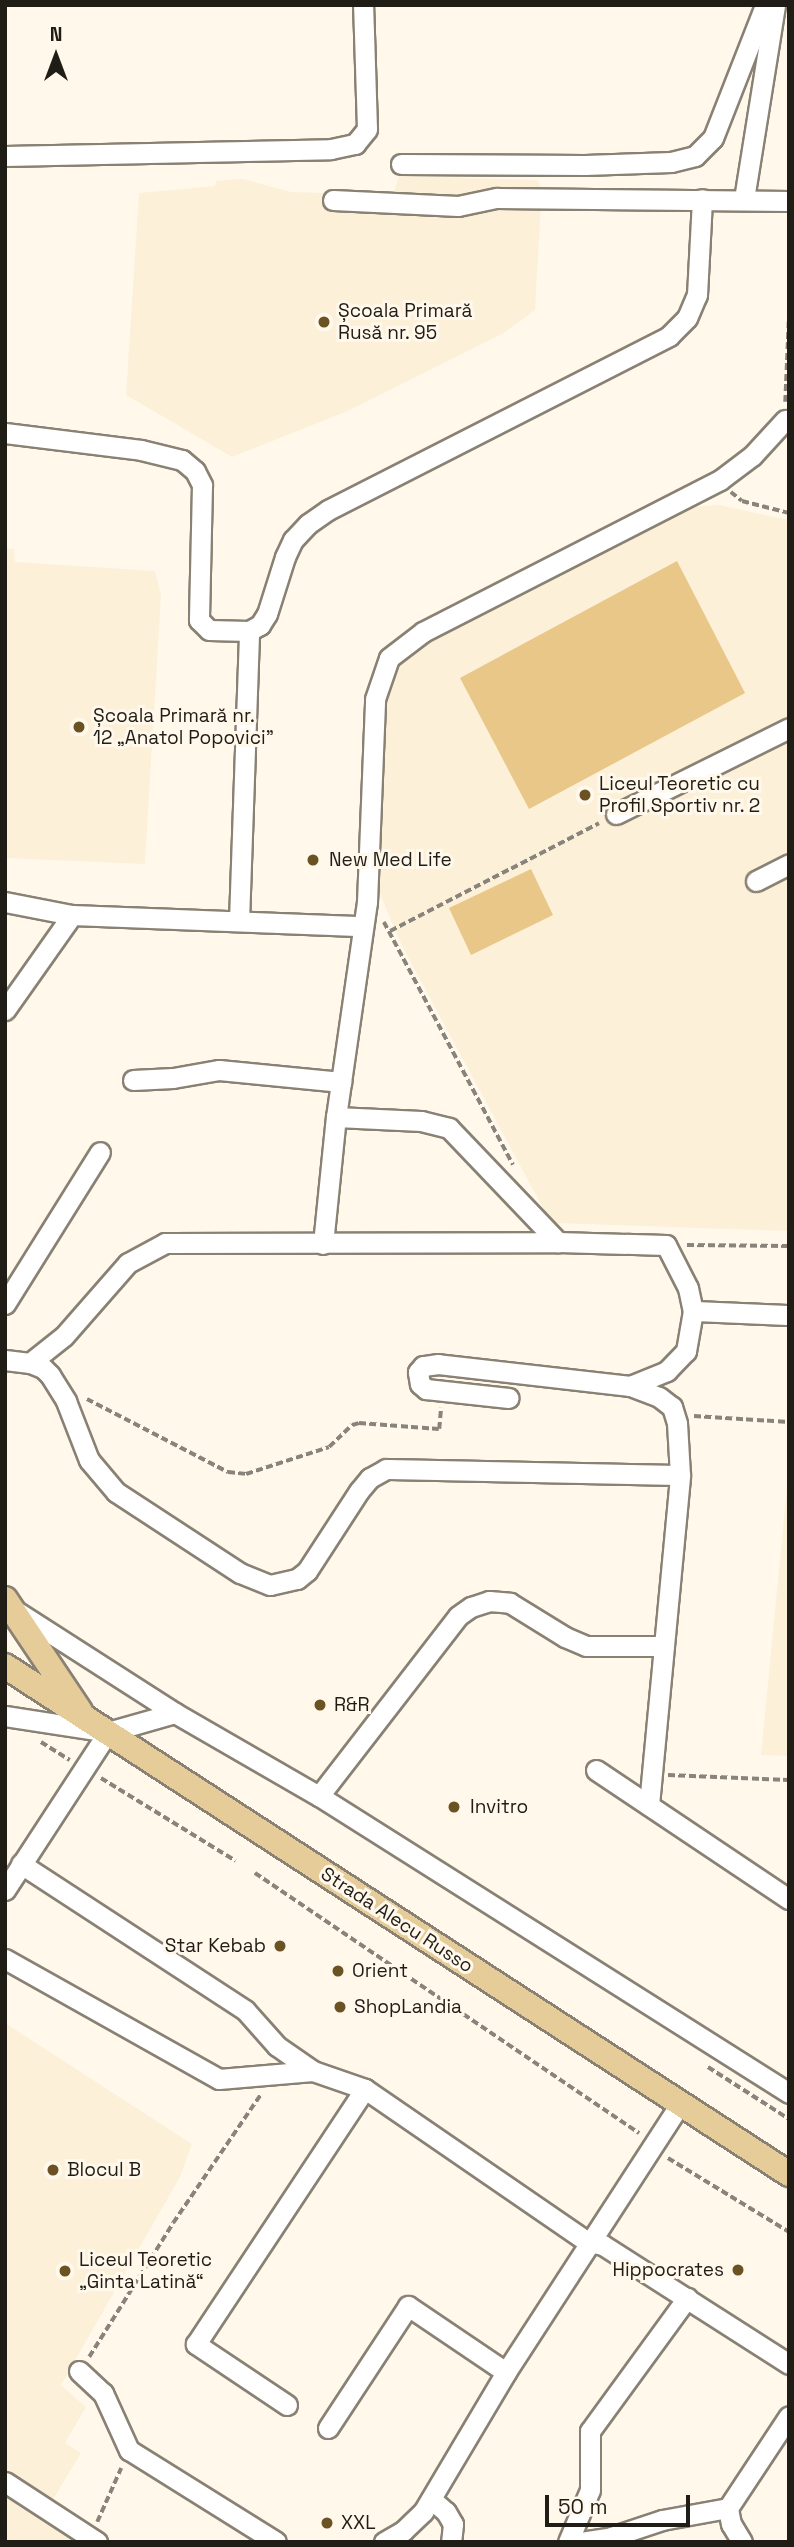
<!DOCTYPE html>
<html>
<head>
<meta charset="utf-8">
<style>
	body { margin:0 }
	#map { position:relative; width:794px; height:2547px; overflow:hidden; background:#fff8eb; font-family:"Space Grotesk",sans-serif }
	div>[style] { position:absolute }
	.built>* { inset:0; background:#fcf0d9 }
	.green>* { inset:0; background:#e8c789 }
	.path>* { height:3.5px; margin-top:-1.75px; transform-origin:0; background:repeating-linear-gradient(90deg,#89847b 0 7px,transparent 0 10.5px) }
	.roads { filter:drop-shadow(2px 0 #898173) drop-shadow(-2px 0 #898173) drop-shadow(0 2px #898173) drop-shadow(0 -2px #898173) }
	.minor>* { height:19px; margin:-9.5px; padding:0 9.5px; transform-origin:9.5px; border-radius:9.5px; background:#fff }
	.major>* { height:24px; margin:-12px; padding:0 12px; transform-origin:12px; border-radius:12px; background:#e6cc98 }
	.dots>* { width:19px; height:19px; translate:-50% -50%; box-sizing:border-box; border:4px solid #fff8eb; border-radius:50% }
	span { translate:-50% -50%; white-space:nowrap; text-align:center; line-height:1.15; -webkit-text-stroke:6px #fff8eb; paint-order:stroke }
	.poi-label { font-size:19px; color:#201d17 }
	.left { translate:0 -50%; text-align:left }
	.right { translate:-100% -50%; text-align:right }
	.street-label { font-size:19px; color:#201d17 }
	.frame { position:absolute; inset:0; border:7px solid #201d17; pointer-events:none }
	.north { position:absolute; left:21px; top:21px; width:70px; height:70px; -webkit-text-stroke:5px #fff8eb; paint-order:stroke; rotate:0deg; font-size:19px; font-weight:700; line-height:28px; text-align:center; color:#201d17 }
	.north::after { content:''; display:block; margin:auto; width:24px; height:32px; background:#201d17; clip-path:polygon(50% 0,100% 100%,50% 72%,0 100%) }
	.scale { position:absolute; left:545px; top:2495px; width:145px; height:32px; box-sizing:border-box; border:4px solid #201d17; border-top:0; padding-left:9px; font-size:21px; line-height:24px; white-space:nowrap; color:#201d17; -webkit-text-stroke:5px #fff8eb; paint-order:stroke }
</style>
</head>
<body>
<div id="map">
	<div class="built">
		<i style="clip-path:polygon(399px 176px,537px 180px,542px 188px,535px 310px,502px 334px,348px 411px,232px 457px,126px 395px,139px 193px,215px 186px,216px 181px,243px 179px,291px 192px,393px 195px)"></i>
		<i style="clip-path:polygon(719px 505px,789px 520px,789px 1231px,556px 1223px,544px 1210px,402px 946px,379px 892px,384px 698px,402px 660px,437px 639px,655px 523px,692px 507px)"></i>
		<i style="clip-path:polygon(5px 548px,14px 549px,15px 562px,155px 571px,161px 595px,145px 864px,5px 858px)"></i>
		<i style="clip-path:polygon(789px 1467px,789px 1756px,761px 1755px)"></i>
		<i style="clip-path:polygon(5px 2023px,192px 2144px,180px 2177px,61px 2385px,86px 2407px,65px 2443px,81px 2453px,51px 2503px,108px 2542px,5px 2542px)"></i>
	</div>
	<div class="green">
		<i style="clip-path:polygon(677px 561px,745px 693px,529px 809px,460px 678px)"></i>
		<i style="clip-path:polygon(531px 869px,553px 915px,471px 955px,449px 908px)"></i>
	</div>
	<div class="path">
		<i style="left:785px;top:402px;width:92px;rotate:-87.5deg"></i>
		<i style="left:731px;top:492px;width:14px;rotate:39deg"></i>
		<i style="left:742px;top:501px;width:49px;rotate:14.3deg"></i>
		<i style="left:384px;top:922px;width:275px;rotate:62deg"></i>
		<i style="left:390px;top:931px;width:235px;rotate:-27.3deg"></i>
		<i style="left:687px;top:1245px;width:102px;rotate:0.6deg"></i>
		<i style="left:87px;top:1399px;width:159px;rotate:27.4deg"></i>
		<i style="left:228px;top:1472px;width:18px;rotate:6deg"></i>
		<i style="left:246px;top:1474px;width:87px;rotate:-18deg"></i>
		<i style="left:329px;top:1447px;width:32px;rotate:-44deg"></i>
		<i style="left:352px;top:1425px;width:7px;rotate:-16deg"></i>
		<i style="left:359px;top:1423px;width:80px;rotate:4.3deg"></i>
		<i style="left:439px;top:1429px;width:21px;rotate:-85deg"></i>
		<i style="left:694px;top:1416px;width:95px;rotate:3.6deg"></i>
		<i style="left:41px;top:1742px;width:34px;rotate:32deg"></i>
		<i style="left:668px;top:1775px;width:121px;rotate:2.4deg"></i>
		<i style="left:101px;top:1778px;width:158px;rotate:31.6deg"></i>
		<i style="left:255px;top:1873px;width:464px;rotate:34.1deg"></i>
		<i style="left:708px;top:2067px;width:96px;rotate:32.7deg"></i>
		<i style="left:668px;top:2158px;width:142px;rotate:31.4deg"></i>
		<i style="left:89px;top:2357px;width:158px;rotate:-57.9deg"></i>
		<i style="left:173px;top:2223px;width:156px;rotate:-55.7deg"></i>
		<i style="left:97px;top:2522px;width:59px;rotate:-66deg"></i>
	</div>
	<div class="roads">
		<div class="minor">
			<i style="left:5px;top:156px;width:326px;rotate:-1.2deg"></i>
			<i style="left:331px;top:149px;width:25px;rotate:-12deg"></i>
			<i style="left:355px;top:144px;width:19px;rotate:-51deg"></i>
			<i style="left:367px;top:129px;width:124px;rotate:-91.8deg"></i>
			<i style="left:401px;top:164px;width:184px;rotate:0.3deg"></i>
			<i style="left:585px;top:165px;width:86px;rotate:-2deg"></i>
			<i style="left:671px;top:162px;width:25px;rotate:-14deg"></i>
			<i style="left:695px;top:156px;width:25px;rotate:-45deg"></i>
			<i style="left:713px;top:138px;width:143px;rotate:-68.6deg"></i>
			<i style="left:744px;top:199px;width:196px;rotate:-80.9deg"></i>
			<i style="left:333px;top:200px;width:125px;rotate:2.7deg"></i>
			<i style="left:458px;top:206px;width:40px;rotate:-12deg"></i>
			<i style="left:497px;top:198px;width:292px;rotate:0.6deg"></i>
			<i style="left:5px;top:433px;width:137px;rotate:7.1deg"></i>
			<i style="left:141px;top:450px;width:42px;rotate:13.7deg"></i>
			<i style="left:182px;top:460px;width:17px;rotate:40deg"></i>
			<i style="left:195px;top:471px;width:16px;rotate:63deg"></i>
			<i style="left:202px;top:485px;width:135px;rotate:91.3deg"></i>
			<i style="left:199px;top:620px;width:14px;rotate:45deg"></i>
			<i style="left:209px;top:630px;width:40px;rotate:1.4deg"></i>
			<i style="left:249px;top:631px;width:13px;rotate:-29deg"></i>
			<i style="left:260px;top:625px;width:13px;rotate:-58deg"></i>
			<i style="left:267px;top:614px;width:60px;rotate:-72.5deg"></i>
			<i style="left:285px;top:557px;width:19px;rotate:-65deg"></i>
			<i style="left:293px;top:540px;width:22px;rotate:-47deg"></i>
			<i style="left:308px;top:524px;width:24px;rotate:-35deg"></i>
			<i style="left:328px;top:510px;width:383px;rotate:-27deg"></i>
			<i style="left:669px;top:336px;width:25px;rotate:-45deg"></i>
			<i style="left:687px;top:318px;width:25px;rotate:-67deg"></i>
			<i style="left:697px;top:295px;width:96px;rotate:-87deg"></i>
			<i style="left:616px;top:814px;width:193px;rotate:-26.4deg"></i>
			<i style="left:756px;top:881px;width:37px;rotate:-27deg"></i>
			<i style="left:5px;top:902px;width:68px;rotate:11deg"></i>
			<i style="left:72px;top:915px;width:291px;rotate:2.2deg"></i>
			<i style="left:239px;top:921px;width:290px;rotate:-88deg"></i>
			<i style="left:5px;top:1010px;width:116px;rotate:-54.8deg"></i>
			<i style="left:133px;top:1080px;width:40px;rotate:-2.9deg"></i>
			<i style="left:173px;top:1078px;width:47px;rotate:-9.9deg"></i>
			<i style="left:219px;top:1070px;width:123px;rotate:5.6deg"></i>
			<i style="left:336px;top:1117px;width:85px;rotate:2.7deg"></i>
			<i style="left:421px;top:1121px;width:29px;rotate:14deg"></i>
			<i style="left:449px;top:1128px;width:158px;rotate:46.3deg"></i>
			<i style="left:323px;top:1244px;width:128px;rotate:-84.2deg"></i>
			<i style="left:336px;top:1117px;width:217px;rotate:-81.8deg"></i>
			<i style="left:367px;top:902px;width:203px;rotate:-87.7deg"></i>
			<i style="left:375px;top:699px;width:43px;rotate:-71.1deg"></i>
			<i style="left:389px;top:658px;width:43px;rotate:-37.4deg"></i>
			<i style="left:423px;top:632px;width:334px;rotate:-27.1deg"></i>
			<i style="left:720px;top:480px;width:40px;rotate:-37deg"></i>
			<i style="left:752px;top:456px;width:49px;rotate:-47.5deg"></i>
			<i style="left:5px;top:1304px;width:179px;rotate:-58deg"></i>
			<i style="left:693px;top:1311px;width:96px;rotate:2.4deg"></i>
			<i style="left:5px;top:1360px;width:25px;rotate:7deg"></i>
			<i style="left:30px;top:1363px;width:14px;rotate:21deg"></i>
			<i style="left:43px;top:1368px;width:10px;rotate:45deg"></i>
			<i style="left:50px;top:1375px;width:31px;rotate:58deg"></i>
			<i style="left:66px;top:1401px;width:63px;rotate:68.7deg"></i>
			<i style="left:89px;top:1460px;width:42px;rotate:49.8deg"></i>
			<i style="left:116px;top:1492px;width:148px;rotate:33.2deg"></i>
			<i style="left:240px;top:1573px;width:32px;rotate:22deg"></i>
			<i style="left:270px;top:1585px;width:28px;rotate:-13deg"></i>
			<i style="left:297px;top:1579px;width:13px;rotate:-39deg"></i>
			<i style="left:307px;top:1571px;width:95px;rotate:-57deg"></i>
			<i style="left:359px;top:1491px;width:17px;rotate:-50deg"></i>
			<i style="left:370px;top:1478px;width:18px;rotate:-29deg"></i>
			<i style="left:386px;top:1469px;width:294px;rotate:1.2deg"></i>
			<i style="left:680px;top:1475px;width:52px;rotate:-93.3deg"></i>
			<i style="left:677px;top:1423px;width:17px;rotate:-107deg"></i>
			<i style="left:672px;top:1407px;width:16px;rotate:-142deg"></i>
			<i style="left:659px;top:1397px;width:31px;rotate:-159deg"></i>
			<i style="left:630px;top:1386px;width:193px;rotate:-173.5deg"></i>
			<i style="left:438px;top:1364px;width:15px;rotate:172deg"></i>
			<i style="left:423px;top:1366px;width:8px;rotate:130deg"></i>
			<i style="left:418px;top:1372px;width:12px;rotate:81deg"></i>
			<i style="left:420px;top:1384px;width:8px;rotate:40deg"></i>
			<i style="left:426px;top:1389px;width:83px;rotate:6.2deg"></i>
			<i style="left:30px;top:1363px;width:43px;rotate:-38.5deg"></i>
			<i style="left:64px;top:1336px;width:97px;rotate:-48.8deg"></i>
			<i style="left:128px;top:1263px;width:42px;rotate:-28.4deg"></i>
			<i style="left:165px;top:1243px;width:393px;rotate:-0.1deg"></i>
			<i style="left:558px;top:1242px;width:108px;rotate:1.6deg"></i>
			<i style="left:666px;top:1245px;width:48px;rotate:62.9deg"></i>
			<i style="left:688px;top:1288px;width:24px;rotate:78deg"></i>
			<i style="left:693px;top:1311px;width:41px;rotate:99.9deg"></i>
			<i style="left:686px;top:1351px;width:28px;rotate:134deg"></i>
			<i style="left:667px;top:1371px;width:40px;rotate:158deg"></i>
			<i style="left:16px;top:1611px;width:189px;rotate:32.7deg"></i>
			<i style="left:175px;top:1713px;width:166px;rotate:30deg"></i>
			<i style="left:319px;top:1796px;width:556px;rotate:32.29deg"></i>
			<i style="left:5px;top:1716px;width:104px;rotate:8.8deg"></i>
			<i style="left:108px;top:1732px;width:70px;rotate:-15.8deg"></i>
			<i style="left:596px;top:1770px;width:232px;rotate:33.8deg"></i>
			<i style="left:319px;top:1796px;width:227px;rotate:-52.3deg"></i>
			<i style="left:458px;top:1616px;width:16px;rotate:-35deg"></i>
			<i style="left:471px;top:1607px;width:19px;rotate:-18deg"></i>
			<i style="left:489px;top:1601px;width:21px;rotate:5deg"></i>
			<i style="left:510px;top:1603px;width:65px;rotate:31.7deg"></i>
			<i style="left:565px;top:1637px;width:23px;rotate:23deg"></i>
			<i style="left:586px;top:1646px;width:78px"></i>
			<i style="left:649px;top:1805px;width:331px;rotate:-84.6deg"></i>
			<i style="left:21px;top:1864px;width:267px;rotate:33.1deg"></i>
			<i style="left:245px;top:2010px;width:48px;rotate:48.4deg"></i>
			<i style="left:277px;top:2046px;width:44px;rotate:34.8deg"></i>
			<i style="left:313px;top:2071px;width:55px;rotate:19.1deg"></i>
			<i style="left:365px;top:2089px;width:270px;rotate:34.5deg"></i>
			<i style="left:588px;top:2242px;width:15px;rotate:11deg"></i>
			<i style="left:603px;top:2245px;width:221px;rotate:32.6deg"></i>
			<i style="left:5px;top:1890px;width:189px;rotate:-56.9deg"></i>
			<i style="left:5px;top:1959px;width:245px;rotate:29.3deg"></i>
			<i style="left:219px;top:2079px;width:94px;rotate:-4.9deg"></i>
			<i style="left:79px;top:2371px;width:33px;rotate:43deg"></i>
			<i style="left:103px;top:2393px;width:63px;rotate:65.5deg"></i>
			<i style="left:129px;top:2450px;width:173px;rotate:32deg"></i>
			<i style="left:287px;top:2405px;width:110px;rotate:-146.2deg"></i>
			<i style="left:196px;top:2344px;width:306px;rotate:-56.5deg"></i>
			<i style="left:328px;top:2428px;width:146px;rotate:-56.7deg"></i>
			<i style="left:408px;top:2306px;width:118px;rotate:34deg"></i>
			<i style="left:5px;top:2482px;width:110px;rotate:33.1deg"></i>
			<i style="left:431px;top:2499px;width:20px;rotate:41deg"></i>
			<i style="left:446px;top:2512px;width:14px;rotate:60deg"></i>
			<i style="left:453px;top:2524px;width:18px;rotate:96deg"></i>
			<i style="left:384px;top:2542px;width:22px;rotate:-30deg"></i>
			<i style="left:403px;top:2531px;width:28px;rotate:-44deg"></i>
			<i style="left:423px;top:2512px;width:163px;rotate:-59.3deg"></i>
			<i style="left:506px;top:2372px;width:320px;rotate:-57deg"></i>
			<i style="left:568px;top:2542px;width:56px;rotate:-67.1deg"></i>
			<i style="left:590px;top:2490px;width:59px;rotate:-90deg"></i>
			<i style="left:590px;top:2431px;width:165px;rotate:-53.9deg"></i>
			<i style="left:581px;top:2542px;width:30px;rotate:-9deg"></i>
			<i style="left:611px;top:2537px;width:54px;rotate:-18.4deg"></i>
			<i style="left:662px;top:2520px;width:67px;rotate:-10.3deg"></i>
			<i style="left:742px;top:2542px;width:21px;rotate:-121deg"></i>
			<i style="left:731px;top:2524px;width:16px;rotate:-101deg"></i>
			<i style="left:728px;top:2508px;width:110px;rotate:-56.5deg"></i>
		</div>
		<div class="major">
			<i style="left:5px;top:1599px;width:135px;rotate:56.2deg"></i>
			<i style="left:5px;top:1666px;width:934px;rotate:32.94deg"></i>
		</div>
	</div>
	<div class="dots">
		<i style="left:324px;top:322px;background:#6a5222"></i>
		<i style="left:79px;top:727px;background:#6a5222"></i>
		<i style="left:585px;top:795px;background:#6a5222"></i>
		<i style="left:313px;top:860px;background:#6a5222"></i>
		<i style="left:320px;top:1705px;background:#6a5222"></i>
		<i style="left:454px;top:1807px;background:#6a5222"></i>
		<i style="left:280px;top:1946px;background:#6a5222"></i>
		<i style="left:338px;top:1971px;background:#6a5222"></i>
		<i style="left:340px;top:2007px;background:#6a5222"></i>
		<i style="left:53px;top:2170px;background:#6a5222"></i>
		<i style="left:738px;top:2270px;background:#6a5222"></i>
		<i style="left:65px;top:2271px;background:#6a5222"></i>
		<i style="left:327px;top:2523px;background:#6a5222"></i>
	</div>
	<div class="poi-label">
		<span class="left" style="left:338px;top:322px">Școala Primară<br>Rusă nr. 95</span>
		<span class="left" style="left:93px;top:727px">Școala Primară nr.<br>12 „Anatol Popovici”</span>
		<span class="left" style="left:599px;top:795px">Liceul Teoretic cu<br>Profil Sportiv nr. 2</span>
		<span class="left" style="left:329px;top:860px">New Med Life</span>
		<span class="left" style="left:334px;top:1705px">R&amp;R</span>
		<span class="left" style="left:470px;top:1807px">Invitro</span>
		<span class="right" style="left:266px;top:1946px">Star Kebab</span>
		<span class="left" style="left:352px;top:1971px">Orient</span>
		<span class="left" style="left:354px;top:2007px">ShopLandia</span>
		<span class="left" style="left:67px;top:2170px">Blocul B</span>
		<span class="left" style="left:79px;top:2271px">Liceul Teoretic<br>„Ginta Latină“</span>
		<span class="right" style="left:724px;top:2270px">Hippocrates</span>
		<span class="left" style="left:341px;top:2523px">XXL</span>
	</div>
	<div class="street-label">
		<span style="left:397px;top:1920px;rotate:33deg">Strada Alecu Russo</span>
	</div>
	<div class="frame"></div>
	<div class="north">N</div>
	<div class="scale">50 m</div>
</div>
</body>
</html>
